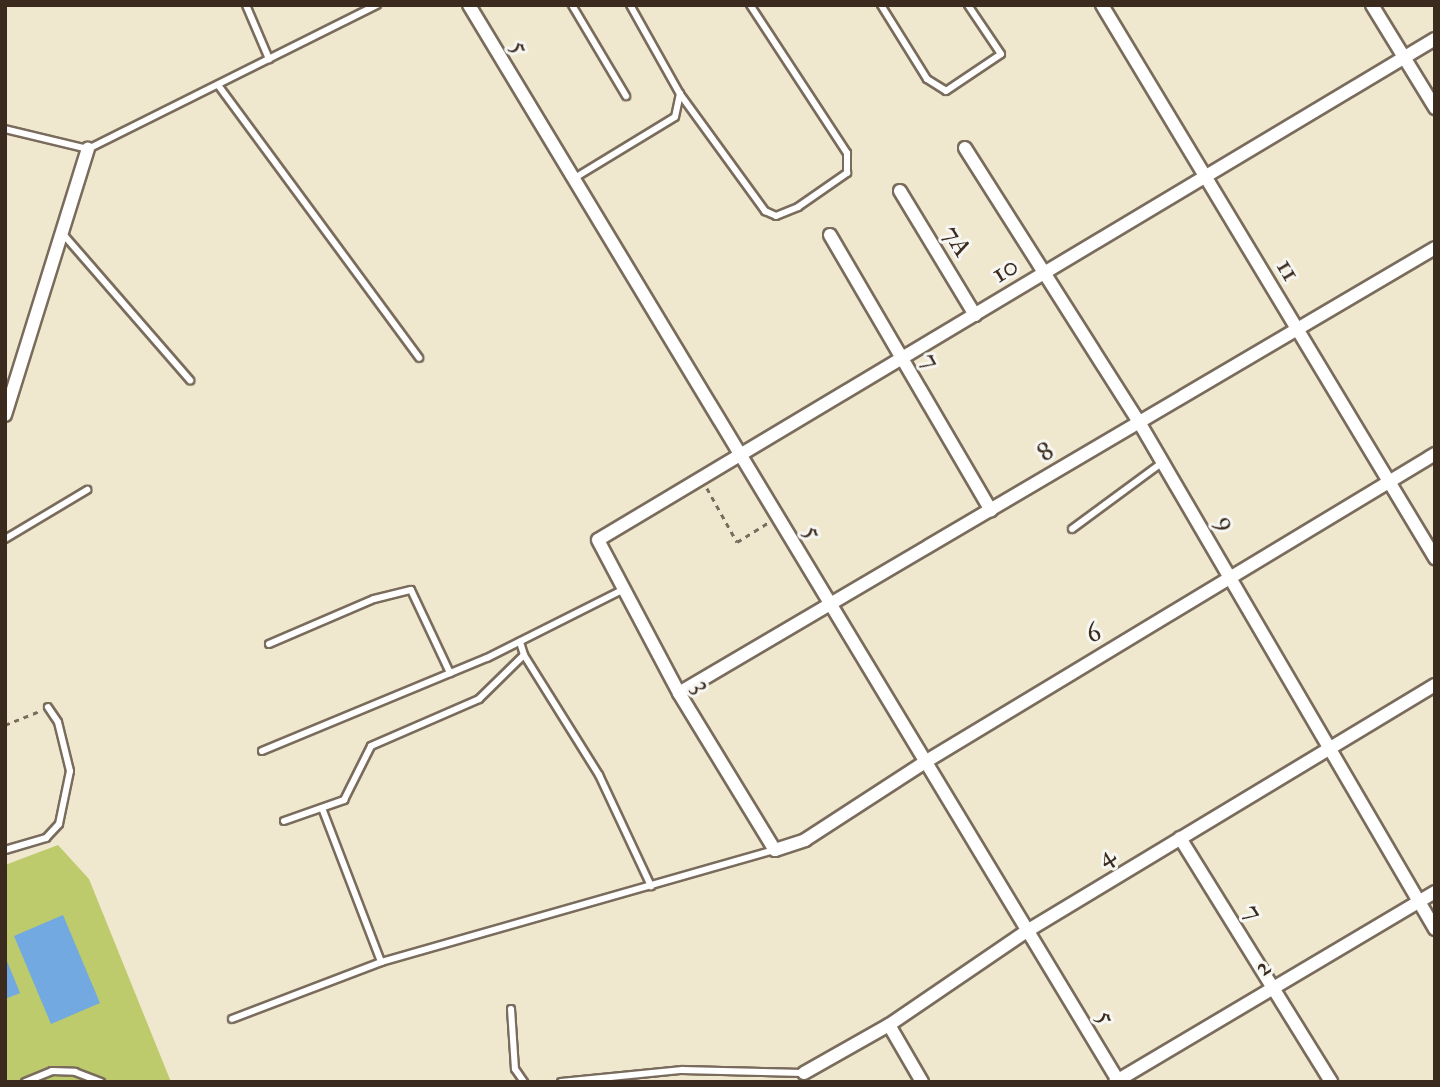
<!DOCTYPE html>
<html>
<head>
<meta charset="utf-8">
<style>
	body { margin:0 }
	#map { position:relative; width:1440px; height:1087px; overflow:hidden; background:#f0e7cf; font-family:"IM FELL Great Primer",serif }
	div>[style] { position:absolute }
	.green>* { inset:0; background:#becb6c }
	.water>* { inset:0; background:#71a9e0 }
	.path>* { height:2.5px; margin-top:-1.25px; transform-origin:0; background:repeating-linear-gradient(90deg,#7a6c5c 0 5px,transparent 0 10px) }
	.roads { filter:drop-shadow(2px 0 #7a6c5c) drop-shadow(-2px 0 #7a6c5c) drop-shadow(0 2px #7a6c5c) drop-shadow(0 -2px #7a6c5c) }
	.service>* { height:6px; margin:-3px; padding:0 3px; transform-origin:3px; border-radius:3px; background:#fff }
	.minor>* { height:12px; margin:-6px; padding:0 6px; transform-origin:6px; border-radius:6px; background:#fff }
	span { translate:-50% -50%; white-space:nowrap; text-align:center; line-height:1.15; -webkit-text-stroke:6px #f6f6f2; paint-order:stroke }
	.street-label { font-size:26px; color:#3b2a1e }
	.frame { position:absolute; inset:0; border:7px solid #3b2a1e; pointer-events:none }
</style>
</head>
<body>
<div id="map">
	<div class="green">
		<i style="clip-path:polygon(58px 845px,89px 879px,171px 1082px,5px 1082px,5px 865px)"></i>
	</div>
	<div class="water">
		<i style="clip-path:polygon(63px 915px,100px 1003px,51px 1024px,14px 936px)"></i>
		<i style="clip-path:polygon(5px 956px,20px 993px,5px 999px)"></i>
	</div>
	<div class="path">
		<i style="left:707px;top:488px;width:62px;rotate:60.9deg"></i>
		<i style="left:737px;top:542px;width:36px;rotate:-32deg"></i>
		<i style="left:5px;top:725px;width:37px;rotate:-22deg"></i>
	</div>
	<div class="roads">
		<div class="service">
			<i style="left:246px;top:5px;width:59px;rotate:66.9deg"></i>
			<i style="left:572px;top:5px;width:106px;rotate:59.3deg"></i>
			<i style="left:881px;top:5px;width:87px;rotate:58.1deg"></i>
			<i style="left:927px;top:79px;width:22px;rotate:32deg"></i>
			<i style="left:946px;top:91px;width:66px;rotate:-33.9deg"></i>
			<i style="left:1001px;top:54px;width:59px;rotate:-124deg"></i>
			<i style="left:218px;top:85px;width:339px;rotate:53.6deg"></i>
			<i style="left:680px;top:94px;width:145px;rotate:54deg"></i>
			<i style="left:765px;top:211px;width:12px;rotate:24deg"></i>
			<i style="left:776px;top:216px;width:24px;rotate:-22deg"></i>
			<i style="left:798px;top:207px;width:60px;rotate:-34.8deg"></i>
			<i style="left:847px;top:173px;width:20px;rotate:-90deg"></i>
			<i style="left:847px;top:153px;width:177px;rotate:-123.2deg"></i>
			<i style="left:5px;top:129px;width:85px;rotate:13.5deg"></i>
			<i style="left:88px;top:149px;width:323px;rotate:-26.5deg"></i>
			<i style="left:573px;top:179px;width:119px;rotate:-31.3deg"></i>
			<i style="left:675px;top:117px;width:24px;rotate:-78deg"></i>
			<i style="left:680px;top:94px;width:102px;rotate:-119.3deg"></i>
			<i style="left:63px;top:234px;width:194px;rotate:49deg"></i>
			<i style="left:1072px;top:529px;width:113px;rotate:-36.4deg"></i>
			<i style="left:5px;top:539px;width:96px;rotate:-30.9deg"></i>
			<i style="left:269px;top:644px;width:114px;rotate:-23.2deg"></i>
			<i style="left:374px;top:599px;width:38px;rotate:-14deg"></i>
			<i style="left:411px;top:590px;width:92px;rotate:64.8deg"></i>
			<i style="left:524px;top:655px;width:142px;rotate:58deg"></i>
			<i style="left:599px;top:775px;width:123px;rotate:64.9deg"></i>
			<i style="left:262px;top:751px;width:243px;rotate:-22.5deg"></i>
			<i style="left:487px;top:658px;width:151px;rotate:-26.7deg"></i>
			<i style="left:322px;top:808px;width:165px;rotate:69deg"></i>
			<i style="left:284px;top:821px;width:64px;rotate:-19.3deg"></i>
			<i style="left:344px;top:800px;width:60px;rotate:-63.4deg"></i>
			<i style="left:371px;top:746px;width:118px;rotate:-23.5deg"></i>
			<i style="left:479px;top:699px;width:63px;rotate:-44.4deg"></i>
			<i style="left:524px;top:655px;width:14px;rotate:-107deg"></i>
			<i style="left:5px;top:850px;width:43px;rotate:-16.3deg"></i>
			<i style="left:46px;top:838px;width:19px;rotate:-47deg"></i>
			<i style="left:59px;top:824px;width:54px;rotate:-78.3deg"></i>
			<i style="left:70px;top:771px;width:50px;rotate:-103.8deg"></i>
			<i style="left:58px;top:722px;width:18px;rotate:-124deg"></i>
			<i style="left:511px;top:1009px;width:60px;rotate:86.2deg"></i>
			<i style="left:515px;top:1069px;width:16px;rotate:55deg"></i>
			<i style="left:232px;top:1019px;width:160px;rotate:-20.9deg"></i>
			<i style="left:381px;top:962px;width:409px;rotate:-15.9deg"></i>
			<i style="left:25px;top:1082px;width:29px;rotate:-22deg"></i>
			<i style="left:52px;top:1071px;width:23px;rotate:2deg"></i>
			<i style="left:75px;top:1072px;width:28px;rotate:21deg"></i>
			<i style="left:561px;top:1082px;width:122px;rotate:-5.7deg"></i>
			<i style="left:682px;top:1070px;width:121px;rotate:1.4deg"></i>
		</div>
		<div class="minor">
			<i style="left:469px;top:5px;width:1258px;rotate:58.89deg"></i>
			<i style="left:1102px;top:5px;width:646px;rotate:58.94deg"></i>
			<i style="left:1372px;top:5px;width:121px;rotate:58.5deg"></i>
			<i style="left:1435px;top:39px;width:975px;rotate:149.1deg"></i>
			<i style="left:598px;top:540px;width:173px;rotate:62.1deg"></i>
			<i style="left:679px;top:693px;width:184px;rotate:58.6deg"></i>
			<i style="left:775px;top:850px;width:32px;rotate:-18deg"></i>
			<i style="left:805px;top:840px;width:143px;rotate:-33deg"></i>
			<i style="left:925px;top:762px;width:596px;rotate:-31.13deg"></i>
			<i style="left:965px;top:148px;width:325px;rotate:57.6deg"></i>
			<i style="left:1139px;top:422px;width:587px;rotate:59.72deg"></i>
			<i style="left:900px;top:191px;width:145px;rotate:58.8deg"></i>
			<i style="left:830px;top:235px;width:319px;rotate:59.7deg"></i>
			<i style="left:5px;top:415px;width:279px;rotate:-72.7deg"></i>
			<i style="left:679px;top:693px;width:877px;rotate:-30.48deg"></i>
			<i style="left:1180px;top:838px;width:287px;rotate:58.2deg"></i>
			<i style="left:889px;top:1025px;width:66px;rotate:59.9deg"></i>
			<i style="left:804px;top:1073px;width:98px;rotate:-29.5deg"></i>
			<i style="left:889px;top:1025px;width:167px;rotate:-34.3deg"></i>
			<i style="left:1027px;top:931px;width:476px;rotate:-31.1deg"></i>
			<i style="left:1115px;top:1082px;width:372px;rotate:-30.7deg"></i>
		</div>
	</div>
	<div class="street-label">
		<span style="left:520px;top:47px;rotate:59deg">5</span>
		<span style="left:957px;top:241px;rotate:59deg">7A</span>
		<span style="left:1005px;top:270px;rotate:-32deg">10</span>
		<span style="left:1288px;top:270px;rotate:59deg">11</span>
		<span style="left:930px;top:361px;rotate:60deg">7</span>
		<span style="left:1045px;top:451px;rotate:-31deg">8</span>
		<span style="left:1226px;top:523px;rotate:59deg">9</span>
		<span style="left:813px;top:532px;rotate:59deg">5</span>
		<span style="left:1093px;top:633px;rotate:-31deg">6</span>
		<span style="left:702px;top:686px;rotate:59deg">3</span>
		<span style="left:1106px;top:856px;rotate:-31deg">4</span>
		<span style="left:1253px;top:912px;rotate:58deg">7</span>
		<span style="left:1263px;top:967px;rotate:-31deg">2</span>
		<span style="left:1106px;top:1017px;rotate:59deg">5</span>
	</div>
	<div class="frame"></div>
</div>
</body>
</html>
